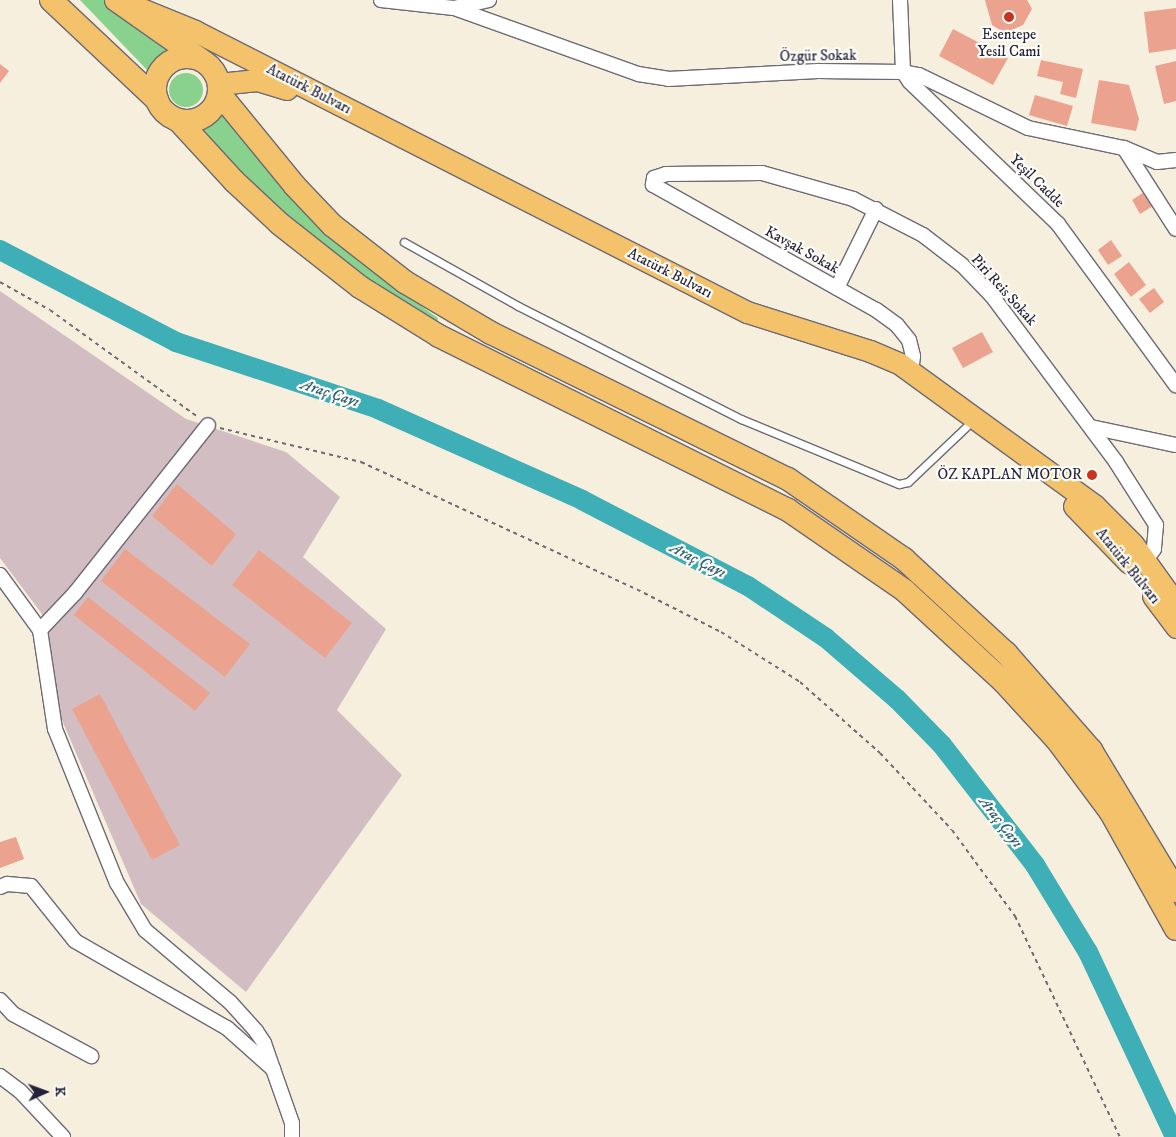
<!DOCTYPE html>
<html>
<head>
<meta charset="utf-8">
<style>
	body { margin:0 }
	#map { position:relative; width:1176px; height:1137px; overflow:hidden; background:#f7efde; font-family:"IM FELL DW Pica",serif }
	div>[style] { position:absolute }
	.industrial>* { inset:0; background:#d2bec2 }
	.green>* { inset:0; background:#88d28e }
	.round { border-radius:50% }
	.river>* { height:20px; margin:-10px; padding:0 10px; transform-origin:10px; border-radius:10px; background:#3eafb6 }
	.building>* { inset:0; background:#eba28f }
	.path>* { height:2px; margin-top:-1px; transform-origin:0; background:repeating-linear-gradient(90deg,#6d6a74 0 4px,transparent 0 8px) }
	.roads { filter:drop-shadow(1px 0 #6d6a74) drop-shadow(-1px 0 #6d6a74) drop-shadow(0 1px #6d6a74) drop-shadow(0 -1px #6d6a74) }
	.service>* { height:7px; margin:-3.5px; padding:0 3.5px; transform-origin:3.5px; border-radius:3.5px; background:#fff }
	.minor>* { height:14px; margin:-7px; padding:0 7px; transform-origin:7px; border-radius:7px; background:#fff }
	.primary>* { height:21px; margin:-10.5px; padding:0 10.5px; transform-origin:10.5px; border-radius:10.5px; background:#f3c26a }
	.trunk>* { height:22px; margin:-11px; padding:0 11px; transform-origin:11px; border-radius:11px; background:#f3c26a }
	.trunk>.ring { margin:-11px; padding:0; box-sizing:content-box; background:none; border:22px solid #f3c26a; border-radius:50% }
	.dots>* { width:14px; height:14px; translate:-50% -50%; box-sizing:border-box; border:2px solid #fdfcf7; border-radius:50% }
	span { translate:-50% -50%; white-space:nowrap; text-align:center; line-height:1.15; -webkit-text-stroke:4.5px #fdfcf7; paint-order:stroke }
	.poi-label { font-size:15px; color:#22223b }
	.right { translate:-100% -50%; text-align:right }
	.street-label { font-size:15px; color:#22223b }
	.water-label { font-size:16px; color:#2f6172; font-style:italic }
	.north { position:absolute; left:20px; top:1067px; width:50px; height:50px; -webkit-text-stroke:4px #fdfcf7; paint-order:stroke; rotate:88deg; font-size:14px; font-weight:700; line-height:20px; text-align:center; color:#22223b }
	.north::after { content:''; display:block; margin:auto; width:18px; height:22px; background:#22223b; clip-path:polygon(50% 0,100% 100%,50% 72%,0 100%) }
</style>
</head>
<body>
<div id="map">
	<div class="industrial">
		<i style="clip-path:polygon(0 291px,186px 419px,286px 452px,340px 497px,303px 557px,386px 629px,337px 710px,402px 775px,246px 992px,141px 904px,49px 690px,42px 614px,0 558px)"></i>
	</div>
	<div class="green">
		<i style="clip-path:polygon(80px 0,104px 0,171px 50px,148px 71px)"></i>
		<i class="round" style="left:169px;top:73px;width:34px;height:34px"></i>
		<i style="clip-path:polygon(224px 109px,343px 243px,379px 276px,438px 318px,437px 323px,367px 280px,294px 223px,261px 192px,199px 128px)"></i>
	</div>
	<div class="river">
		<i style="left:0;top:250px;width:199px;rotate:27.6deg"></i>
		<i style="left:176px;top:342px;width:213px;rotate:18.3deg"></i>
		<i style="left:378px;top:409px;width:223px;rotate:24deg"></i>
		<i style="left:582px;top:500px;width:187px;rotate:27.4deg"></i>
		<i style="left:748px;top:586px;width:94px;rotate:33.7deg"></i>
		<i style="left:826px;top:638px;width:94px;rotate:40.7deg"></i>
		<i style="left:897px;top:699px;width:64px;rotate:45.6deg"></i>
		<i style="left:942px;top:745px;width:152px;rotate:52.2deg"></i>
		<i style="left:1035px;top:865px;width:102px;rotate:58.7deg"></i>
		<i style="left:1088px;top:952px;width:204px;rotate:64.8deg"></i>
	</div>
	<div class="building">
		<i style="clip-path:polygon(985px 0,1027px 0,1032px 9px,1023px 25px,1005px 33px,992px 25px)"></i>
		<i style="clip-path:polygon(1176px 8px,1176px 49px,1149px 53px,1144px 12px)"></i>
		<i style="clip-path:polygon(953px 29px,1008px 58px,993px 85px,939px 56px)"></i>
		<i style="clip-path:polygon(1041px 60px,1083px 69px,1076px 98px,1060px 94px,1063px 82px,1037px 76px)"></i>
		<i style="clip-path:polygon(1176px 61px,1176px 101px,1164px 104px,1155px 66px)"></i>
		<i style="clip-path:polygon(0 64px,9px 71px,0 83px)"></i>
		<i style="clip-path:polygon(1099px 80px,1129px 85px,1139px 119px,1136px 131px,1091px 123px)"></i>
		<i style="clip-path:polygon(1035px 95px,1073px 106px,1067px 126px,1029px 115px)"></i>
		<i style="clip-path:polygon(1144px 192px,1153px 206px,1140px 214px,1132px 200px)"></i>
		<i style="clip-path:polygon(1111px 240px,1122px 256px,1108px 265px,1098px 250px)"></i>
		<i style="clip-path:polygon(1129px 262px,1146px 285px,1131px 297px,1114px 274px)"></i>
		<i style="clip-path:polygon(1154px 288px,1164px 302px,1150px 313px,1139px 299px)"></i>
		<i style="clip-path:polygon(982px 332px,993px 352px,963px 368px,952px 348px)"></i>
		<i style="clip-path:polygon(177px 484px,236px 534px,212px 566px,152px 516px)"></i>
		<i style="clip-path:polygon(125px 549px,250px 644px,225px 677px,101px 581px)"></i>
		<i style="clip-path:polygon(259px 550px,352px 623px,325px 658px,232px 585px)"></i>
		<i style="clip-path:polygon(88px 597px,210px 693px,195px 711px,74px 615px)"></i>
		<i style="clip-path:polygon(100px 694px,180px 845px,152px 860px,72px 709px)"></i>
		<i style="clip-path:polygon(16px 837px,24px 859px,0 868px,0 842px)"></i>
	</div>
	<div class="path">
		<i style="left:0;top:282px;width:57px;rotate:29.2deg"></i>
		<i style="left:50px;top:310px;width:183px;rotate:35.9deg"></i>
		<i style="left:220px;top:428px;width:145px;rotate:13.6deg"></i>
		<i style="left:361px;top:462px;width:312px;rotate:24.8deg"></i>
		<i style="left:644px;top:593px;width:86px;rotate:26.9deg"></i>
		<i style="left:721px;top:632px;width:93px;rotate:32.3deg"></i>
		<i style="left:800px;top:682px;width:107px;rotate:41.6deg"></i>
		<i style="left:880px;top:753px;width:105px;rotate:46.9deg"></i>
		<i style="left:952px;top:830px;width:107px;rotate:53.8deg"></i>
		<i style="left:1015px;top:916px;width:245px;rotate:64.6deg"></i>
	</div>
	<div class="roads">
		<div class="service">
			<i style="left:404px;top:242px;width:131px;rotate:29.3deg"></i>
			<i style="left:518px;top:306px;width:250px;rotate:26.9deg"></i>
			<i style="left:741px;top:419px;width:171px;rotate:22.4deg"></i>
			<i style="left:899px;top:484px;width:9px;rotate:-13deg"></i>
			<i style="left:908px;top:482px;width:81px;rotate:-43.5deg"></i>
		</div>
		<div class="minor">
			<i style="left:381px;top:0;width:73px;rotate:6.3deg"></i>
			<i style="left:454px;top:8px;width:36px;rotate:-13deg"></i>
			<i style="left:900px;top:0;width:72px;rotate:87.6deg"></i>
			<i style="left:903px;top:72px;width:12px;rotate:55deg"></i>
			<i style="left:910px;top:82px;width:205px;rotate:43.8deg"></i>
			<i style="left:1058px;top:224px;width:200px;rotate:53.8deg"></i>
			<i style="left:454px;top:8px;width:195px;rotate:19.7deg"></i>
			<i style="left:638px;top:74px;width:30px;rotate:9deg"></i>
			<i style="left:668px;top:79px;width:150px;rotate:-3.1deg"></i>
			<i style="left:818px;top:71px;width:85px;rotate:0.7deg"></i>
			<i style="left:903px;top:72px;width:16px;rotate:11deg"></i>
			<i style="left:919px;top:75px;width:121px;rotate:25.9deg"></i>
			<i style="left:1028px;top:128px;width:98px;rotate:11.8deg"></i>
			<i style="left:1124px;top:148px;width:36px;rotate:23deg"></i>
			<i style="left:1157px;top:162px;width:19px;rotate:-6deg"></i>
			<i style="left:1124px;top:148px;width:96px;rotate:57.3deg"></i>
			<i style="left:837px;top:288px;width:88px;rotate:-63.7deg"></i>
			<i style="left:911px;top:371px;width:15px;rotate:-82deg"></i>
			<i style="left:913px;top:356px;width:16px;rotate:-104deg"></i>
			<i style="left:909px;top:340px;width:19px;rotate:-129deg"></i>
			<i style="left:897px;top:325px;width:26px;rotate:-144deg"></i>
			<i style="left:876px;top:310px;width:256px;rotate:-150.7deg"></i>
			<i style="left:653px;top:185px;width:7px;rotate:-82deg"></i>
			<i style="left:654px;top:178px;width:13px;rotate:-18deg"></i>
			<i style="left:666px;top:174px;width:96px;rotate:-0.6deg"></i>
			<i style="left:762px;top:173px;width:95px;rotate:15.9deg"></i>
			<i style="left:853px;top:199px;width:79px;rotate:27.2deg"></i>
			<i style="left:923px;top:235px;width:49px;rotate:37.6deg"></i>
			<i style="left:962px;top:265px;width:43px;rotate:45.9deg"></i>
			<i style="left:992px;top:296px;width:207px;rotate:53.2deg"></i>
			<i style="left:1116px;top:462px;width:75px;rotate:57.6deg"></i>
			<i style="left:1156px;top:525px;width:24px;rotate:95deg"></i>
			<i style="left:1154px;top:549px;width:15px;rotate:127deg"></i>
			<i style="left:1091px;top:427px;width:87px;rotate:12deg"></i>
			<i style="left:0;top:575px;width:68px;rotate:54deg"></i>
			<i style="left:40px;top:630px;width:100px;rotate:81.4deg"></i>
			<i style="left:55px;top:729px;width:166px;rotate:68.1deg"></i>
			<i style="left:117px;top:883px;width:55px;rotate:59.2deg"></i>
			<i style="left:145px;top:930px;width:111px;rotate:40.3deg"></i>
			<i style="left:230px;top:1002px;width:39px;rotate:48deg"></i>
			<i style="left:256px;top:1031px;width:14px;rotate:56deg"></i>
			<i style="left:264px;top:1043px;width:28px;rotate:71deg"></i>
			<i style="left:40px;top:630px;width:51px;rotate:-46.6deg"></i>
			<i style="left:75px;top:593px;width:214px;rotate:-51.6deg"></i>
			<i style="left:0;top:887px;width:8px;rotate:-23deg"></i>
			<i style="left:7px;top:884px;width:24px;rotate:5deg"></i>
			<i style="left:31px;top:886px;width:70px;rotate:51.3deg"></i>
			<i style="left:75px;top:941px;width:175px;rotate:29.8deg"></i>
			<i style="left:227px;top:1028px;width:62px;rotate:41.7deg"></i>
			<i style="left:273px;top:1069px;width:57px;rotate:70.6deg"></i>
			<i style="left:292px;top:1123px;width:14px;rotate:90deg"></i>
			<i style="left:0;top:1000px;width:19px;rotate:47deg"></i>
			<i style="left:13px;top:1014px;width:89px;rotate:28.3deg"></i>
			<i style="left:0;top:1076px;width:25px;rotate:37deg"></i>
			<i style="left:20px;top:1091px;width:63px;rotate:46.9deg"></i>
		</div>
		<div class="primary">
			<i style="left:124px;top:2px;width:77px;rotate:22.2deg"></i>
			<i style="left:195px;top:31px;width:619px;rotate:26.98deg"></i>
			<i style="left:747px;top:312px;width:129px;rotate:17.6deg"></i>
			<i style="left:870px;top:351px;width:33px;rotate:23deg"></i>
			<i style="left:900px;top:364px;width:240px;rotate:36deg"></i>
			<i style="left:1094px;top:505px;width:55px;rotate:45deg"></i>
			<i style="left:1133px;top:544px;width:74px;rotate:54.4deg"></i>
			<i style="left:219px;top:84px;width:38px;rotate:-6deg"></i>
			<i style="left:257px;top:80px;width:31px;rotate:17deg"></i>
			<i style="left:1074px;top:506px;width:79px;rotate:46deg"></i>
			<i style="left:1153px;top:596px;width:39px;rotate:53deg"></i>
		</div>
		<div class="trunk">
			<i style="left:51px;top:0;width:146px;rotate:43.3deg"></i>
			<i style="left:116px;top:0;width:103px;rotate:35.1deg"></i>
			<i class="ring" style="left:155px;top:57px;width:42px;height:42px"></i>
			<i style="left:219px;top:93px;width:120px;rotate:50.7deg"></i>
			<i style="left:295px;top:186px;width:54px;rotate:46.5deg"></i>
			<i style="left:332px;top:225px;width:93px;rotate:38deg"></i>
			<i style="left:405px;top:282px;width:100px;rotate:30.7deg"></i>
			<i style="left:491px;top:333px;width:331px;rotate:26.2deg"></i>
			<i style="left:788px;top:479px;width:141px;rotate:34.6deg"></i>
			<i style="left:904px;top:559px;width:139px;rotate:42.7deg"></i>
			<i style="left:1006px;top:653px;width:129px;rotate:48.8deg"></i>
			<i style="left:1091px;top:750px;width:165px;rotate:58.9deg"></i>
			<i style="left:178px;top:120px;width:83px;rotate:47.4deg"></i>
			<i style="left:234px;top:181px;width:63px;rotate:43.1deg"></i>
			<i style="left:280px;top:224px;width:102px;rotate:38.2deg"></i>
			<i style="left:360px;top:287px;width:93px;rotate:31.8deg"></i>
			<i style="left:439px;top:336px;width:390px;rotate:26.5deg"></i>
			<i style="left:788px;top:510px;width:141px;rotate:34.6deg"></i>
			<i style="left:904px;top:590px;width:136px;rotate:42.6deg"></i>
			<i style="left:1004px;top:682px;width:79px;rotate:47.6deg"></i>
			<i style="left:1057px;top:740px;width:89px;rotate:53.3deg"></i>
			<i style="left:1110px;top:811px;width:135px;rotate:60.8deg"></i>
		</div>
	</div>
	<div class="dots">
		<i style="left:1009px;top:17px;background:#c8321e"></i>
		<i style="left:1092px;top:475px;background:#c8321e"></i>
	</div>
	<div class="poi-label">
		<span style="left:1009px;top:43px">Esentepe<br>Yesil Cami</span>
		<span class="right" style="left:1082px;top:475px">ÖZ KAPLAN MOTOR</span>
	</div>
	<div class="street-label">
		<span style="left:818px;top:56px;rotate:-1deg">Özgür Sokak</span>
		<span style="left:309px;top:89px;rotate:27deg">Atatürk Bulvarı</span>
		<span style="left:1037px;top:181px;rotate:44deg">Yeşil Cadde</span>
		<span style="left:802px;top:250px;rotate:29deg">Kavşak Sokak</span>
		<span style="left:670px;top:273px;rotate:27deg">Atatürk Bulvarı</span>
		<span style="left:1004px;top:290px;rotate:48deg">Piri Reis Sokak</span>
		<span style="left:1128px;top:566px;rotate:51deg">Atatürk Bulvarı</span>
	</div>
	<div class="water-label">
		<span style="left:330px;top:393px;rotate:18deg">Araç Çayı</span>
		<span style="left:698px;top:560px;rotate:27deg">Araç Çayı</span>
		<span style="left:1001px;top:822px;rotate:52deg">Araç Çayı</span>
	</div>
	<div class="north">K</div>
</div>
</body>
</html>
